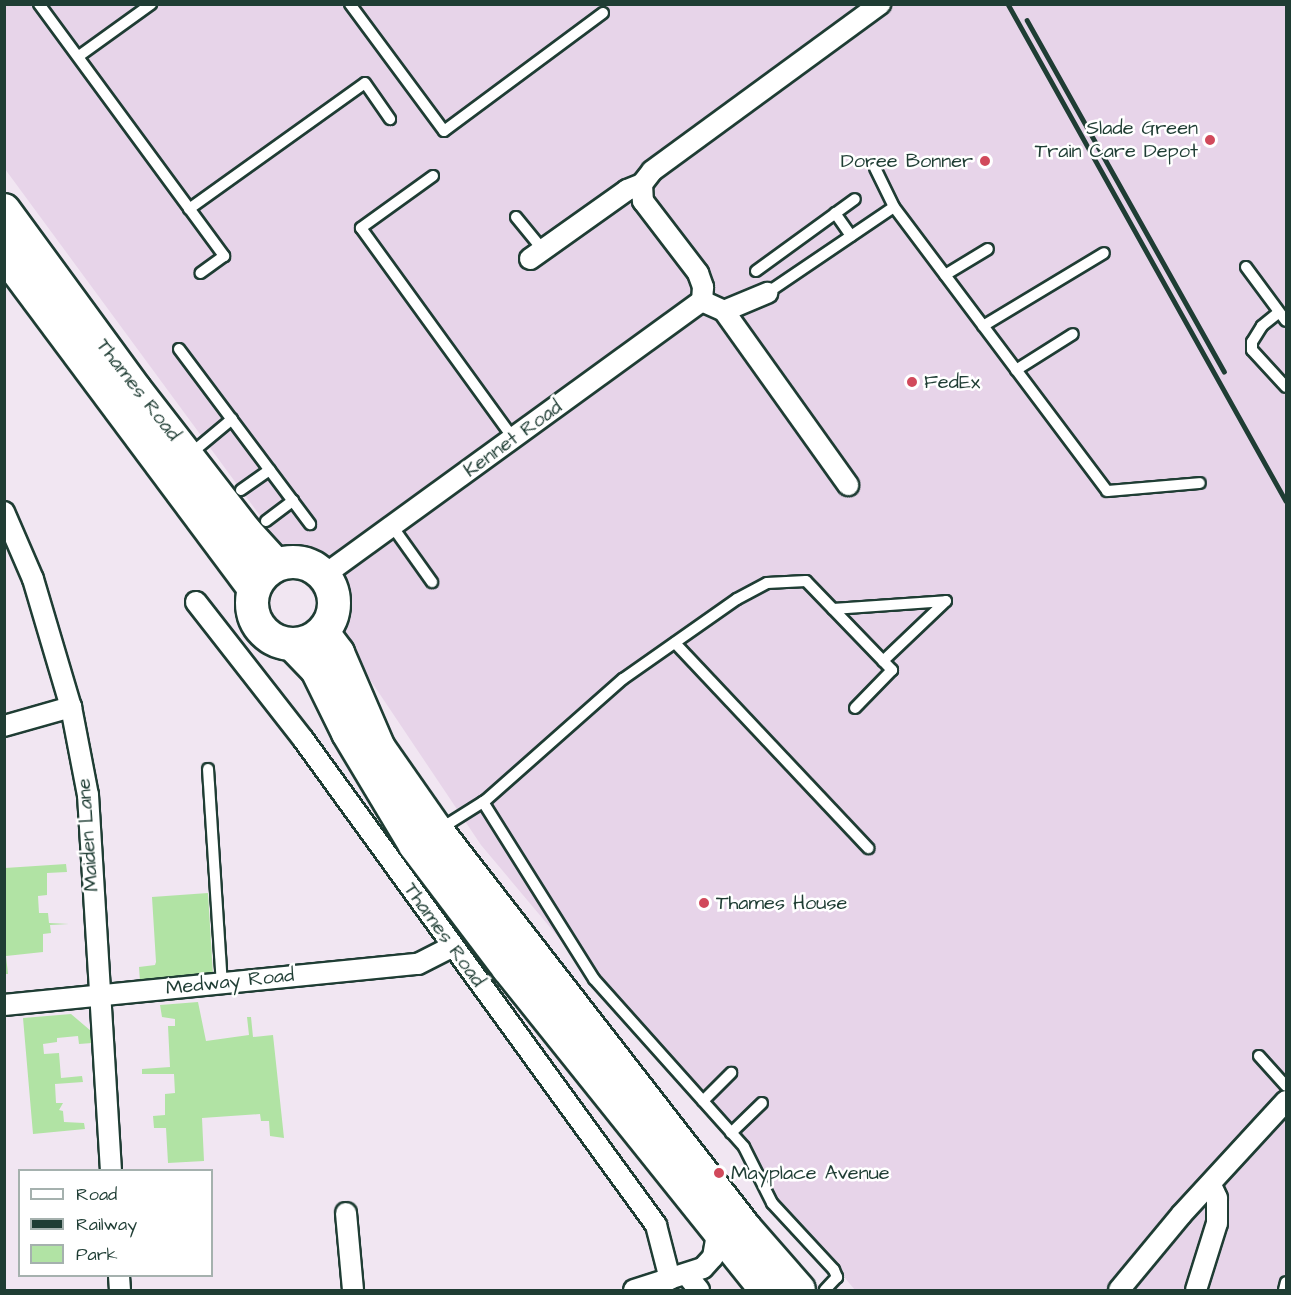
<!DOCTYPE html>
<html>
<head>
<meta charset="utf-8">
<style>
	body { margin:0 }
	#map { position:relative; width:1291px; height:1295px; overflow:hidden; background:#f1e6f2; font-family:"Architects Daughter",sans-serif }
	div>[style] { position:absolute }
	.built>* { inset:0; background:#e7d4e9 }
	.green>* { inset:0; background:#b1e3a4 }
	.roads { filter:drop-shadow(2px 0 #1f3d34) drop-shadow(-2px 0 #1f3d34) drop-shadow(0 2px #1f3d34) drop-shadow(0 -2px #1f3d34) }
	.lane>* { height:10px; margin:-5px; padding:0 5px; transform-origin:5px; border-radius:5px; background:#fff }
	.street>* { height:20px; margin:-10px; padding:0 10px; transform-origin:10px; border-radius:10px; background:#fff }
	.primary>* { height:32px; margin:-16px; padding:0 16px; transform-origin:16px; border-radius:16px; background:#fff }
	.primary>.ring { margin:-16px; padding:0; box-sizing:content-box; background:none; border:32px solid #fff; border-radius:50% }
	.rail>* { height:4.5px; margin:-2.25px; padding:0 2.25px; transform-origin:2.25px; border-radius:2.25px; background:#1f3d34 }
	.dots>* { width:16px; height:16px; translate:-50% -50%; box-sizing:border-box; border:3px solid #fff; border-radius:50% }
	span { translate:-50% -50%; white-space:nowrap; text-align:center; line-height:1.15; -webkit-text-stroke:5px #fff; paint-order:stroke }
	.poi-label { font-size:20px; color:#1f3d34 }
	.right { translate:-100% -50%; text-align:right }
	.left { translate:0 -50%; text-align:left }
	.street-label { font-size:20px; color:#1f3d34 }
	.frame { position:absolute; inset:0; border:6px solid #1f3d34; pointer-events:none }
	.legend { position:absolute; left:18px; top:1169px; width:195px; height:108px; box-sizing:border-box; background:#fff; border:2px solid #a5b1ae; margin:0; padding:8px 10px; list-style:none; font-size:18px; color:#1f3d34 }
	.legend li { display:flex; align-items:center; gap:12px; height:30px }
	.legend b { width:30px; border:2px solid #a5b1ae }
</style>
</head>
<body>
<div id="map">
	<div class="built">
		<i style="clip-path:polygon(4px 5px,1286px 5px,1286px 1290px,855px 1290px,481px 845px,261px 517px,5px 169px)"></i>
	</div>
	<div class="green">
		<i style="clip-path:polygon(66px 864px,67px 872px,47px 873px,47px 895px,38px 896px,39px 913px,48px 913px,49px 923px,69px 924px,50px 925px,51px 933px,43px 934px,43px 952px,6px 956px,8px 974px,5px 974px,5px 868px)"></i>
		<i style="clip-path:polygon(208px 893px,213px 975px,140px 982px,139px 967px,155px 965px,156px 962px,152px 897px)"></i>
		<i style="clip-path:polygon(198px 1002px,206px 1041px,249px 1035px,247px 1017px,251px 1017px,253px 1037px,273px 1035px,284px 1138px,270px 1136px,269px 1121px,261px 1121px,260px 1114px,202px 1118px,204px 1161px,168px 1163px,166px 1128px,154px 1128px,153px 1116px,165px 1115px,165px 1094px,175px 1093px,174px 1074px,142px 1074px,142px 1069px,170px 1067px,168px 1026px,175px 1026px,175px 1019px,162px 1017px,160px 1005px)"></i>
		<i style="clip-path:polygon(71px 1014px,91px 1031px,92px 1043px,79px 1044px,78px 1036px,57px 1038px,57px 1042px,43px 1044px,44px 1054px,59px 1053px,61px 1078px,82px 1076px,83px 1082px,55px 1084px,56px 1103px,63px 1103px,59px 1110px,63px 1111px,64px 1122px,84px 1123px,85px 1129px,33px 1134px,23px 1018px)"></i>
	</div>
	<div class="roads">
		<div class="lane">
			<i style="left:39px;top:4px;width:313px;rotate:53.7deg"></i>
			<i style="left:224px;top:256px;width:29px;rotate:144deg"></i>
			<i style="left:350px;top:4px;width:158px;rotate:53.5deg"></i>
			<i style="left:444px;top:131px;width:198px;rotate:-36.6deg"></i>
			<i style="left:79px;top:56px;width:89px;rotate:-35.8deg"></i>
			<i style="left:875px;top:168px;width:43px;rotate:64deg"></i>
			<i style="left:433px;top:176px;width:89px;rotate:144.2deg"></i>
			<i style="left:361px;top:228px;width:261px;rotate:54.1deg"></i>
			<i style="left:189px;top:209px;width:216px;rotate:-35.6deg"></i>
			<i style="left:365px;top:83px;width:44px;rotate:55.2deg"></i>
			<i style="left:835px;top:213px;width:28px;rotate:55deg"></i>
			<i style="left:516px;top:217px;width:43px;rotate:50.7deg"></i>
			<i style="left:1246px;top:267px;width:67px;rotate:53.5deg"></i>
			<i style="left:756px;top:271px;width:122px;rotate:-36deg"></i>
			<i style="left:945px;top:275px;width:50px;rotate:-31.2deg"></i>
			<i style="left:767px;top:293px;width:153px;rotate:-34.1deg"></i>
			<i style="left:894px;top:207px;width:355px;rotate:53.1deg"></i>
			<i style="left:1107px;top:491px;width:93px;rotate:-4.9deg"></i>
			<i style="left:1278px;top:313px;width:21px;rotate:141deg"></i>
			<i style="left:1262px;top:326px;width:19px;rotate:122deg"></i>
			<i style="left:1252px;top:342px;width:8px;rotate:90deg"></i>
			<i style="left:1252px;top:350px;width:50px;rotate:47.4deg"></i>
			<i style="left:983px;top:326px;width:141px;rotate:-31.1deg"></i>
			<i style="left:179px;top:349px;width:219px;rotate:53.2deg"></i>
			<i style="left:1016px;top:370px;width:67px;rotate:-32.3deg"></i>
			<i style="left:189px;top:455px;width:56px;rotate:-39.9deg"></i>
			<i style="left:241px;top:490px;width:35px;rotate:-35deg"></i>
			<i style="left:266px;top:521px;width:34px;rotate:-37deg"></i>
			<i style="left:392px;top:526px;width:69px;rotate:54.5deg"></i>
			<i style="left:833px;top:609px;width:113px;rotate:-4deg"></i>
			<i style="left:946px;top:601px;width:87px;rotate:136.4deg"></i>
			<i style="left:675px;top:643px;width:282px;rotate:46.7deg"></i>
			<i style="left:208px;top:769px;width:214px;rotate:86.3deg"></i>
			<i style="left:483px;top:802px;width:209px;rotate:57.9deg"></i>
			<i style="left:594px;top:979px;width:225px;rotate:48.2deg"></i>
			<i style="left:744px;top:1147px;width:63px;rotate:63.4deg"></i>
			<i style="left:772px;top:1203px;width:91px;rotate:47.2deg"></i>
			<i style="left:834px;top:1270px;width:8px;rotate:67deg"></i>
			<i style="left:837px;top:1277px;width:18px;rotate:133deg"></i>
			<i style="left:440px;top:829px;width:54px;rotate:-32.2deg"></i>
			<i style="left:486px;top:800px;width:183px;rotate:-41.5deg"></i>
			<i style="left:623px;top:679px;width:139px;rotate:-35.1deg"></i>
			<i style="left:737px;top:599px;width:34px;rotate:-28deg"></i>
			<i style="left:767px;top:583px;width:39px;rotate:-3deg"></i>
			<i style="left:806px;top:581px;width:124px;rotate:46deg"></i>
			<i style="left:892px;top:670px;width:53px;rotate:134.2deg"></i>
			<i style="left:1259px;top:1056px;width:40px;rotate:48deg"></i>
			<i style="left:703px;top:1101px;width:40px;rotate:-45deg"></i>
			<i style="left:731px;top:1133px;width:43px;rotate:-44.1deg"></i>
			<i style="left:1284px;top:1290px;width:8px;rotate:-76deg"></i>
		</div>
		<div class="street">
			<i style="left:642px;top:184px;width:17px;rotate:87deg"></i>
			<i style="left:643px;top:201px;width:91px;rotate:52.6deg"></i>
			<i style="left:698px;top:273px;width:15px;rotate:70deg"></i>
			<i style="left:703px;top:287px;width:14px;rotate:94deg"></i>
			<i style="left:702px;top:301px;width:24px;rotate:24deg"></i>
			<i style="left:724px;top:311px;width:47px;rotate:-22.7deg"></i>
			<i style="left:530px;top:259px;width:119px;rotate:-35.4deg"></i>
			<i style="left:627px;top:190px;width:16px;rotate:-22deg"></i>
			<i style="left:642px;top:184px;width:16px;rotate:-52deg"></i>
			<i style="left:652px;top:171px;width:283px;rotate:-36.2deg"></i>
			<i style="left:724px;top:311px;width:214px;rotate:54.5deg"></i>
			<i style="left:4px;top:512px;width:73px;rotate:66.6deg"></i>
			<i style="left:33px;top:579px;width:134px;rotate:73.5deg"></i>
			<i style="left:71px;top:707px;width:90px;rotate:79.1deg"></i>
			<i style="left:88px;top:795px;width:376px;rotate:86.5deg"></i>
			<i style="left:323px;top:576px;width:468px;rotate:-36deg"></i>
			<i style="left:196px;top:602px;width:174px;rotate:52deg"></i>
			<i style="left:303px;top:739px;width:601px;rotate:54.01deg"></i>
			<i style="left:656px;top:1225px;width:56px;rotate:75.5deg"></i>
			<i style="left:4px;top:726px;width:70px;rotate:-15.8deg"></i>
			<i style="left:4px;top:1005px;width:416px;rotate:-5.7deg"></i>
			<i style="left:418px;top:964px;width:38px;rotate:-27deg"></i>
			<i style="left:346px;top:1213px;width:77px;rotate:84.8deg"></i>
			<i style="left:686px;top:1274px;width:21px;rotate:51deg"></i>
			<i style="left:119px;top:1276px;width:14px;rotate:86deg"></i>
			<i style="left:634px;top:1290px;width:72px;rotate:-17.7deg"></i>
			<i style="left:703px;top:1268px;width:15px;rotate:-48deg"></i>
			<i style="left:713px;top:1257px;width:23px;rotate:-80deg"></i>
			<i style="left:1119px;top:1290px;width:97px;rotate:-50.4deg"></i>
			<i style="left:1181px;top:1215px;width:155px;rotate:-47.4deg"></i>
			<i style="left:1196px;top:1290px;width:70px;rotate:-72.6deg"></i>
			<i style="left:1217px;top:1223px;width:25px;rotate:-90deg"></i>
			<i style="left:1217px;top:1198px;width:14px;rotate:-115deg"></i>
		</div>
		<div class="primary">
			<i style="left:4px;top:210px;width:222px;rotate:53.8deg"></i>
			<i style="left:135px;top:389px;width:180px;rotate:52.2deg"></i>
			<i style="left:245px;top:531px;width:46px;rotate:47.6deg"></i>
			<i style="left:4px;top:253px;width:418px;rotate:53.3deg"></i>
			<i class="ring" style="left:252px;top:562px;width:50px;height:50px"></i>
			<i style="left:323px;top:633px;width:25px;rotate:53deg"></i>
			<i style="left:338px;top:653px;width:103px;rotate:66.7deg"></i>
			<i style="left:379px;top:748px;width:101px;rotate:55.1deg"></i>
			<i style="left:437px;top:831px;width:502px;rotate:52.2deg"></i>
			<i style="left:745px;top:1228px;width:82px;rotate:48.9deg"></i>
			<i style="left:293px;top:645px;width:35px;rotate:46deg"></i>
			<i style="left:317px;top:670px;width:70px;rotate:63.8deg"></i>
			<i style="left:348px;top:733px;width:131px;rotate:59.1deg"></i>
			<i style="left:415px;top:845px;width:154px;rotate:52.9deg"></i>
			<i style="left:508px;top:968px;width:413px;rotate:51.3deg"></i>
		</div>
	</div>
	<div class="rail">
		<i style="left:1008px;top:4px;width:569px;rotate:60.78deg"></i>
		<i style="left:1027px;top:20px;width:403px;rotate:60.7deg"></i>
	</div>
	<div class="dots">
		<i style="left:1210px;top:140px;background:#d1495b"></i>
		<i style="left:985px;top:161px;background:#d1495b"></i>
		<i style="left:912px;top:382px;background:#d1495b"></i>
		<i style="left:704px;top:903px;background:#d1495b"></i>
		<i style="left:719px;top:1173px;background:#d1495b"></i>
	</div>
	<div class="poi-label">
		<span class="right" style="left:1198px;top:140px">Slade Green<br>Train Care Depot</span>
		<span class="right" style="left:973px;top:161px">Doree Bonner</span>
		<span class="left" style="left:924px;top:382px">FedEx</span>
		<span class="left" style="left:716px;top:903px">Thames House</span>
		<span class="left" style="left:731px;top:1173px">Mayplace Avenue</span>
	</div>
	<div class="street-label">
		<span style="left:138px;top:390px;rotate:52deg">Thames Road</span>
		<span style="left:513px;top:439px;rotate:-36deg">Kennet Road</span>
		<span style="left:88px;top:835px;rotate:-94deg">Maiden Lane</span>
		<span style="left:444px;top:935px;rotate:54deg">Thames Road</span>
		<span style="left:230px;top:982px;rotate:-6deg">Medway Road</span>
	</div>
	<div class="frame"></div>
	<ul class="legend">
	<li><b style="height:8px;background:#fff"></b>Road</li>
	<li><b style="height:8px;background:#1f3d34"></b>Railway</li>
	<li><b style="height:16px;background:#b1e3a4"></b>Park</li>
	</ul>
</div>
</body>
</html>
